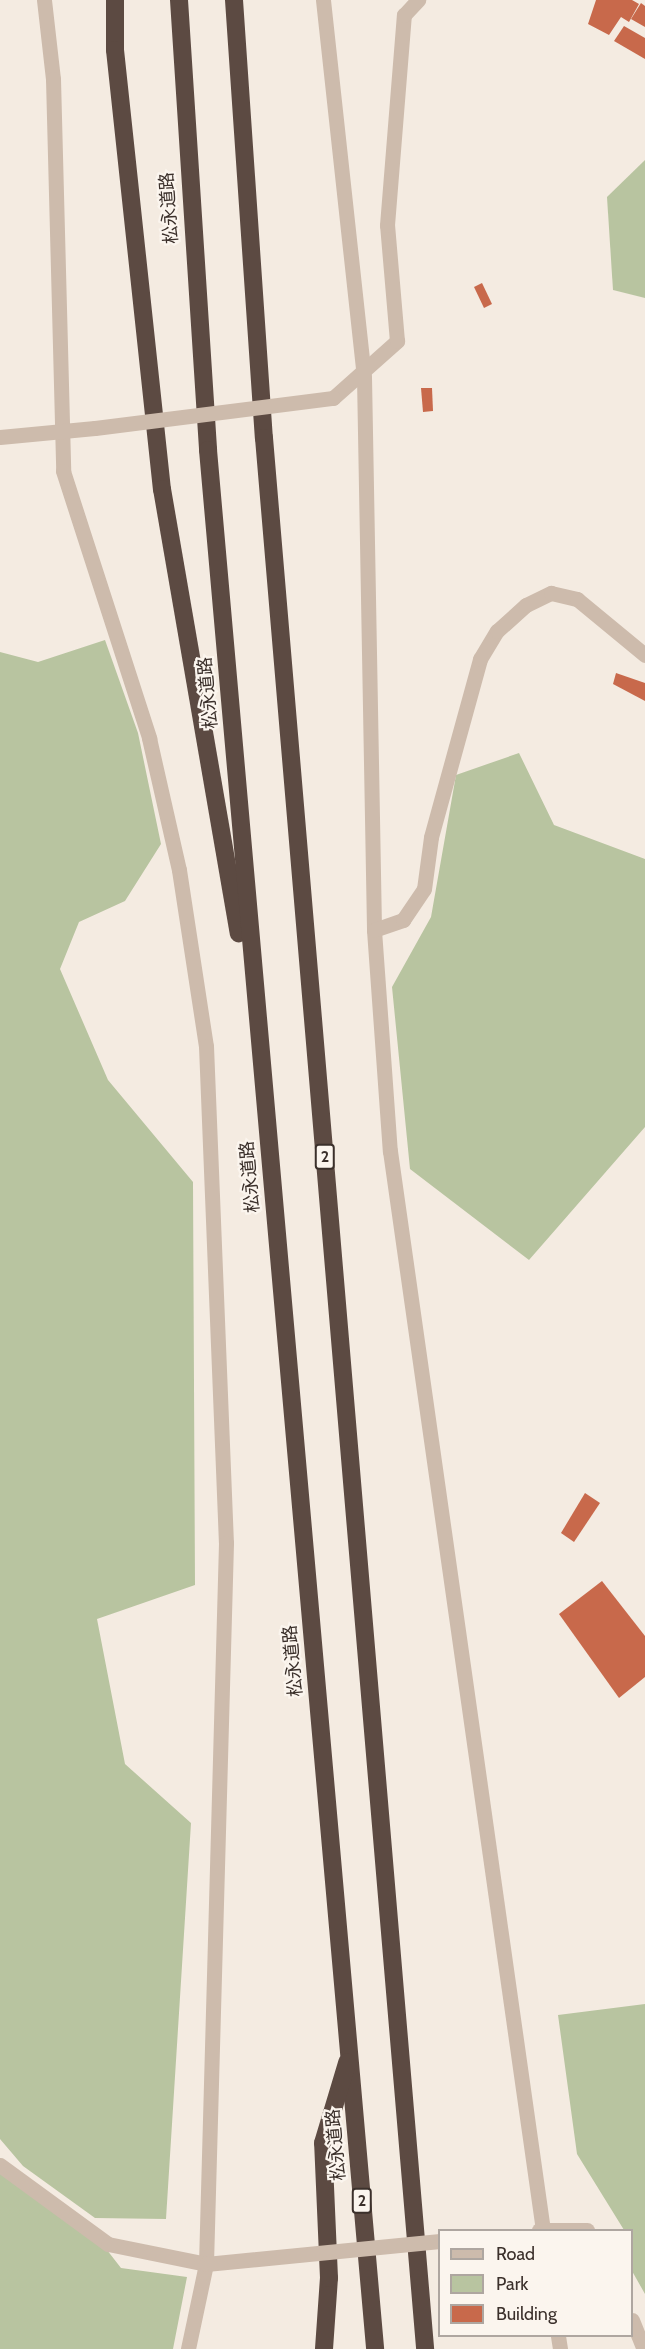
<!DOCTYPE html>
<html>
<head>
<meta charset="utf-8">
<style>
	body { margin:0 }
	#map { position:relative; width:645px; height:2349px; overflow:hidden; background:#f4ebe1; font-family:Cabin,"Noto Sans JP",sans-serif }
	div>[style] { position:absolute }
	.green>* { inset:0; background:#b8c4a0 }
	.building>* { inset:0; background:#c8694b }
	.minor>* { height:15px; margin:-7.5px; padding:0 7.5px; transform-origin:7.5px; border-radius:7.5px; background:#cdbbac }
	.motorway>* { height:18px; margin:-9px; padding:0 9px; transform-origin:9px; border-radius:9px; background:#5c4a42 }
	.minor-bridge>* { height:15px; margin:-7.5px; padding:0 7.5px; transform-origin:7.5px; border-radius:7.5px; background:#cdbbac }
	span { translate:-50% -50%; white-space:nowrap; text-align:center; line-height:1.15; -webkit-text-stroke:4.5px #fbf5ee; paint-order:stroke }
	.shield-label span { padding:2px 4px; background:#fbf5ee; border:2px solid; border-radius:4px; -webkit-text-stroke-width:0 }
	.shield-label { font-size:16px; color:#3b302b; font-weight:700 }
	.street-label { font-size:18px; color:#3b302b }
	.legend { position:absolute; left:438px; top:2229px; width:195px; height:108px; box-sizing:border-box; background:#fbf5ee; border:2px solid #aea6a0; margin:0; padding:8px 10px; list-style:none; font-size:18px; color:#3b302b }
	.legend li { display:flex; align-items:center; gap:12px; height:30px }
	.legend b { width:30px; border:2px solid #aea6a0 }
</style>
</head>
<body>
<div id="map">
	<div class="green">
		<i style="clip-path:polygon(645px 160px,645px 298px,613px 290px,607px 197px)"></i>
		<i style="clip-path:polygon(105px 640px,138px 733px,161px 844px,125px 901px,79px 922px,60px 969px,108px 1080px,193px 1182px,195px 1585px,97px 1619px,125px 1764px,191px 1823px,166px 2219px,95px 2218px,23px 2166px,0 2139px,0 652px,38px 662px)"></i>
		<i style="clip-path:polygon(519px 753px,554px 825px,645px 859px,645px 1127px,529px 1260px,410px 1169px,392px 987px,431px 917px,456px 775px)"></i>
		<i style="clip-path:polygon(645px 2004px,645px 2294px,632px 2271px,632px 2230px,624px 2230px,577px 2154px,558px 2015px)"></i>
		<i style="clip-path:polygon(0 2173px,107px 2250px,121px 2268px,187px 2277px,173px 2349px,0 2349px)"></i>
	</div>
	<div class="building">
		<i style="clip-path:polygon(596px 0,632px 0,639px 4px,629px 22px,621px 17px,609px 35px,588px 24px)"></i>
		<i style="clip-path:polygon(641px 3px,645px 6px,645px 27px,631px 19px)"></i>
		<i style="clip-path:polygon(624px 26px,645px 38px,645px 59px,614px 41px)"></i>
		<i style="clip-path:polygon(482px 283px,492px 304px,484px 308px,474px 287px)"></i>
		<i style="clip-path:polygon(421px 388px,432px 388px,433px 411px,423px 412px)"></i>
		<i style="clip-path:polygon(616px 673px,645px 683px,645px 701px,613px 684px)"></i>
		<i style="clip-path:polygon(585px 1493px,600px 1503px,574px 1542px,561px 1533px)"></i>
		<i style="clip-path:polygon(602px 1581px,645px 1636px,645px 1677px,619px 1698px,559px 1614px)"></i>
	</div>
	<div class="minor">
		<i style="left:44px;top:0;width:80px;rotate:83.5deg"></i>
		<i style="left:53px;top:79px;width:392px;rotate:88.5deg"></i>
		<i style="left:63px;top:471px;width:281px;rotate:72.1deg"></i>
		<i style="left:149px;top:738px;width:135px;rotate:77.2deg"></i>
		<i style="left:179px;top:870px;width:178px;rotate:81.3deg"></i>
		<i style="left:206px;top:1046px;width:497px;rotate:87.7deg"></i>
		<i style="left:226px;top:1543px;width:721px;rotate:91.59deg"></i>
		<i style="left:206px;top:2264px;width:87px;rotate:102deg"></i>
		<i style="left:323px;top:0;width:379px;rotate:83.8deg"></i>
		<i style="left:364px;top:377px;width:553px;rotate:88.96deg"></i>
		<i style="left:374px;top:930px;width:222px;rotate:85.9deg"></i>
		<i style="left:390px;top:1151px;width:1090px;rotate:81.93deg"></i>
		<i style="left:333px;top:398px;width:86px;rotate:-41.7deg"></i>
		<i style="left:397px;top:341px;width:116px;rotate:-94.9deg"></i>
		<i style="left:387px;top:225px;width:211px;rotate:-85.4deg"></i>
		<i style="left:404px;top:15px;width:21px;rotate:-47deg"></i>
		<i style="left:0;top:437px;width:95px;rotate:-5.4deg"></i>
		<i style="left:374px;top:930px;width:31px;rotate:-19deg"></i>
		<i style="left:403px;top:920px;width:37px;rotate:-56deg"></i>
		<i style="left:424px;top:889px;width:52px;rotate:-82.3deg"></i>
		<i style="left:431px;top:837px;width:185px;rotate:-74.6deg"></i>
		<i style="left:480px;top:659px;width:33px;rotate:-59deg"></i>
		<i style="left:497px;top:631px;width:39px;rotate:-42deg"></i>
		<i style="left:526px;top:605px;width:28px;rotate:-26deg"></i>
		<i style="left:551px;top:593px;width:27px;rotate:13deg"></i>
		<i style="left:577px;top:599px;width:88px;rotate:39.5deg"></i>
		<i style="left:0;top:2165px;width:134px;rotate:36.2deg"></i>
		<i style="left:108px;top:2244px;width:100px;rotate:11.5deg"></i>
		<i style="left:539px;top:2230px;width:48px"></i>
		<i style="left:632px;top:2320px;width:31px;rotate:68deg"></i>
		<i style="left:558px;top:2336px;width:13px;rotate:81deg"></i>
	</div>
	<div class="motorway">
		<i style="left:115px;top:0;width:50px;rotate:90deg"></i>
		<i style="left:115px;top:50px;width:442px;rotate:83.9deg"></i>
		<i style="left:162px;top:489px;width:451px;rotate:80.2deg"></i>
		<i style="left:179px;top:0;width:451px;rotate:86.3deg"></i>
		<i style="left:208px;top:450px;width:1906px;rotate:84.97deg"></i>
		<i style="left:234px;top:0;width:439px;rotate:86.1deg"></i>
		<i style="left:264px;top:438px;width:1918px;rotate:85.18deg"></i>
		<i style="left:324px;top:2349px;width:71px;rotate:-86deg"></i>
		<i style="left:329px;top:2278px;width:135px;rotate:-92.5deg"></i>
		<i style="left:323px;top:2143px;width:84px;rotate:-73.3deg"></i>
	</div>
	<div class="minor-bridge">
		<i style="left:95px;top:428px;width:240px;rotate:-7.2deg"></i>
		<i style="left:206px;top:2264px;width:235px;rotate:-5.6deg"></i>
	</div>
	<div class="shield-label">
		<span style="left:325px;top:1157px">2</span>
		<span style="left:362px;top:2201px">2</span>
	</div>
	<div class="street-label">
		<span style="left:169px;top:208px;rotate:-94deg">松永道路</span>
		<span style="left:208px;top:693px;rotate:-95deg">松永道路</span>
		<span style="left:250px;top:1177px;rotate:-95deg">松永道路</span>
		<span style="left:293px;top:1661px;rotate:-95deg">松永道路</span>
		<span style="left:336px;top:2145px;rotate:-95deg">松永道路</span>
	</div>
	<ul class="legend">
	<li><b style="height:8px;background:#cdbbac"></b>Road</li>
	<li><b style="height:16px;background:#b8c4a0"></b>Park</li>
	<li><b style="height:16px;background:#c8694b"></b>Building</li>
	</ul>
</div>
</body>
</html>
